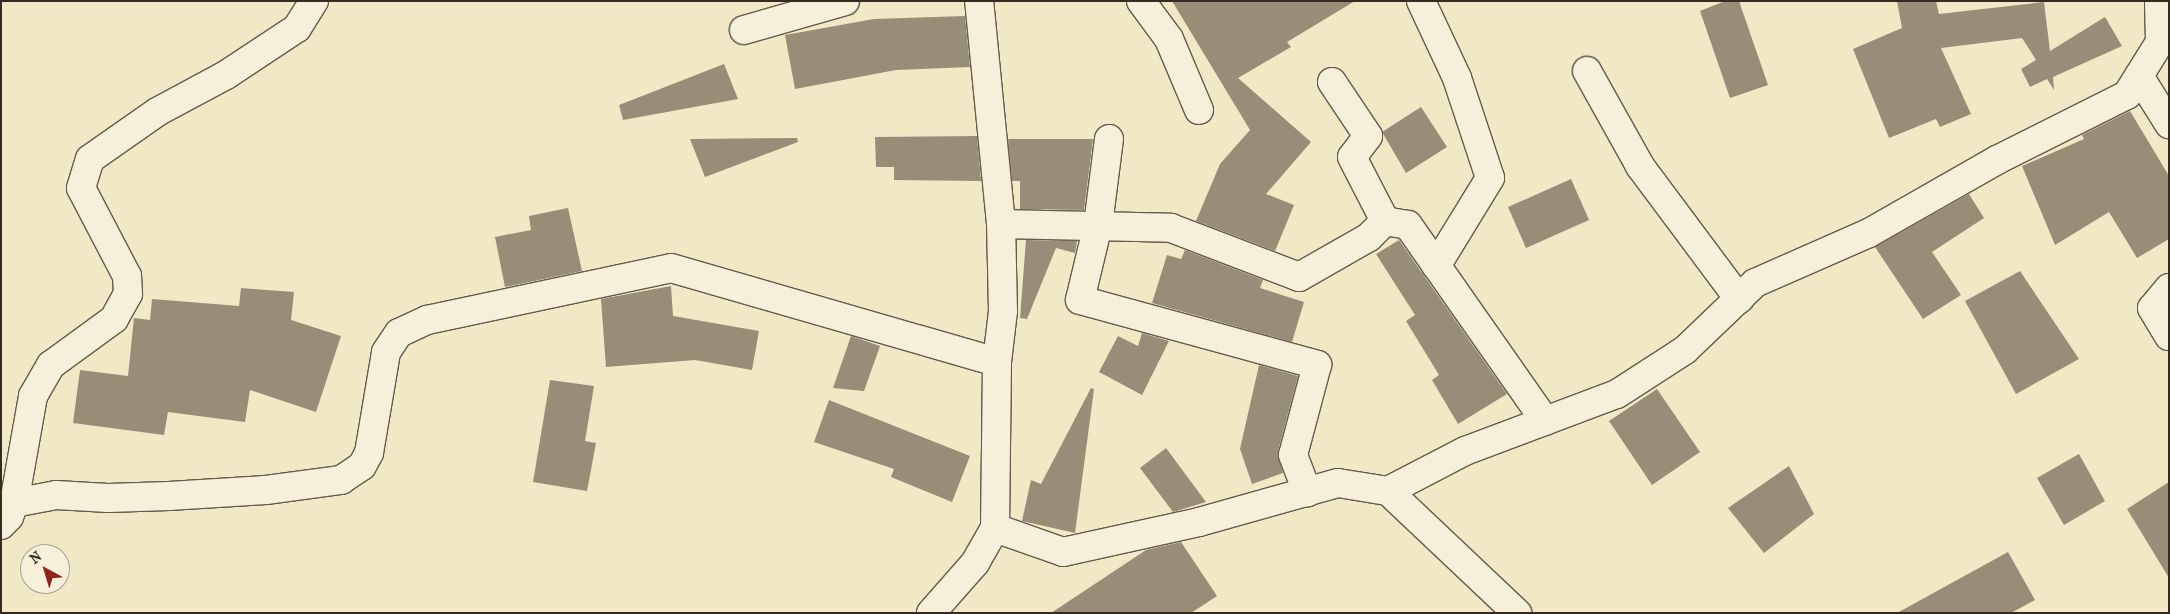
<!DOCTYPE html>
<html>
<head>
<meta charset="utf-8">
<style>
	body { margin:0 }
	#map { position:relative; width:2170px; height:614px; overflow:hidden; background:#f1e8c6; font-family:"IM FELL French Canon",serif }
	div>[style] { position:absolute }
	.building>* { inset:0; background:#988d77 }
	.roads { filter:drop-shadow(1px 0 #665a4b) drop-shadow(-1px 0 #665a4b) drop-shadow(0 1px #665a4b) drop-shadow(0 -1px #665a4b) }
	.minor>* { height:28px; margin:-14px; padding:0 14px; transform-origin:14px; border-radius:14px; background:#f6f0da }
	.secondary>* { height:28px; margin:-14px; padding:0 14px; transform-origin:14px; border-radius:14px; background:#f6f0da }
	span { translate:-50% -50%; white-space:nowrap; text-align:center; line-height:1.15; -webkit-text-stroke:4px #f6f0da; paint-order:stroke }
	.frame { position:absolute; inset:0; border:2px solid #372a22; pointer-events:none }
	.north { position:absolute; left:20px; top:544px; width:50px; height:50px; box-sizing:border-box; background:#f6f0da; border:1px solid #aaa190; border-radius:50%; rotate:321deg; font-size:14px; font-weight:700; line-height:20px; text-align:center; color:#372a22 }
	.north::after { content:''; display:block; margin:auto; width:18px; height:22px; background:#8f2418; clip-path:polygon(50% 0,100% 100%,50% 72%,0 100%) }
</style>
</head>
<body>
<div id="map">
	<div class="building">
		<i style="clip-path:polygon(1172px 1px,1355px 1px,1287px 42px,1291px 47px,1238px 78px,1311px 142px,1266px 194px,1294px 205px,1275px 251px,1196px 221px,1220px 164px,1250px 130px)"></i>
		<i style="clip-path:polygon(1725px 1px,1739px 1px,1768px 85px,1730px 98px,1700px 11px)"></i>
		<i style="clip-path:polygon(1897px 1px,1936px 1px,1939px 14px,2044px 2px,2050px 51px,2105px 17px,2122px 46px,2053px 77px,2054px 90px,2047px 79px,2030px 87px,2021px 69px,2036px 60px,2022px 38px,1941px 48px,1971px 114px,1940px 127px,1936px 119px,1889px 138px,1853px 49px,1902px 28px)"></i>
		<i style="clip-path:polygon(965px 16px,970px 67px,896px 70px,795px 89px,785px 35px,874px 19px)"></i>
		<i style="clip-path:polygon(724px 64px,738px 99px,623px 120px,619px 105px)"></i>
		<i style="clip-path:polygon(1421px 107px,1447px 147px,1406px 173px,1382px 132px)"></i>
		<i style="clip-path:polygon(2130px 111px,2169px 176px,2169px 239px,2137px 258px,2109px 212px,2055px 245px,2022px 166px,2084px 139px,2082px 135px)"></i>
		<i style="clip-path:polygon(977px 136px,981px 181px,894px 180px,894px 167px,876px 167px,875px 137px)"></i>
		<i style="clip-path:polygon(797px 138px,798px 142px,705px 177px,690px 139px)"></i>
		<i style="clip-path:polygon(1008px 139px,1093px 139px,1084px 210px,1020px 209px,1020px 181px,1012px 181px)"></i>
		<i style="clip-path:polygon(1571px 179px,1589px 220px,1526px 248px,1508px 207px)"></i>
		<i style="clip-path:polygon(1969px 194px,1984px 218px,1932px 252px,1961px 295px,1923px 319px,1875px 247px)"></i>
		<i style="clip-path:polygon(568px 208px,582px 271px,505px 287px,495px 237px,531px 230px,529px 216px)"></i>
		<i style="clip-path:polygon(1026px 240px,1077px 241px,1075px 253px,1056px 248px,1027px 319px,1020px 318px)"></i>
		<i style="clip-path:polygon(1399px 240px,1507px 394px,1458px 424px,1432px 380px,1439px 375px,1406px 321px,1415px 315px,1376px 254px)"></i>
		<i style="clip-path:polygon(1185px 250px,1263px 280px,1260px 288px,1304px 302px,1292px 342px,1152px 303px,1167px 255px,1181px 259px)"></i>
		<i style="clip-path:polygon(2020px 271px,2079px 359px,2016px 394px,1965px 301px)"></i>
		<i style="clip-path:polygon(671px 286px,673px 316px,759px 331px,752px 370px,695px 360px,606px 367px,601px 299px)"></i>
		<i style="clip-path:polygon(241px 288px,294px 292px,291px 320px,341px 336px,316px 412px,250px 390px,245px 422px,168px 412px,164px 435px,73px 423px,80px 370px,128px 376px,134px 318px,150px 320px,152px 299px,239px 306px)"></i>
		<i style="clip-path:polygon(1142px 333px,1169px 341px,1142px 395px,1099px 372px,1118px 336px,1138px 346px)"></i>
		<i style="clip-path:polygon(851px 336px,880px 346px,864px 391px,833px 388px)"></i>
		<i style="clip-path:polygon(1259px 365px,1298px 376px,1278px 451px,1283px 473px,1252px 484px,1240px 449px)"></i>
		<i style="clip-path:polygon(550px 380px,594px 386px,585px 441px,596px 443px,587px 491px,533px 482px)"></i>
		<i style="clip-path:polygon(1091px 388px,1094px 389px,1075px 533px,1022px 521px,1031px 480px,1041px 484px)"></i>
		<i style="clip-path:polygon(1657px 389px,1700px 452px,1652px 485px,1609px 421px)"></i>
		<i style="clip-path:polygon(829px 400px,970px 456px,952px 502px,891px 477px,894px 469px,814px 442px)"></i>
		<i style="clip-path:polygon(1166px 448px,1206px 502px,1173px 512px,1140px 468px)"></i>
		<i style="clip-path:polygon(2079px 454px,2105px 501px,2064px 525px,2037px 478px)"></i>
		<i style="clip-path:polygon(1789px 466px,1814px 514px,1764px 553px,1728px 508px)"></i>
		<i style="clip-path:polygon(2169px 482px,2169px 578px,2127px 509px)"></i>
		<i style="clip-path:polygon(1181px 542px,1217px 596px,1191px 613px,1051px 613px,1146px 550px)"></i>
		<i style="clip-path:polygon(2008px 552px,2035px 600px,2011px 613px,1897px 613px)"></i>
	</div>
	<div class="roads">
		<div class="minor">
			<i style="left:1141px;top:1px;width:47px;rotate:53.6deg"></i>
			<i style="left:1169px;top:39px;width:77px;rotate:67.1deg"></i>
			<i style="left:1421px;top:1px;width:85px;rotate:64.9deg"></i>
			<i style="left:1457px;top:78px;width:105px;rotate:71.7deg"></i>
			<i style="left:1490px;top:178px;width:103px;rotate:121.5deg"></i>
			<i style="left:744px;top:30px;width:105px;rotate:-16deg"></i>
			<i style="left:1587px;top:71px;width:109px;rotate:60.8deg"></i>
			<i style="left:1640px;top:166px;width:166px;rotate:53.3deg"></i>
			<i style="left:2139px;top:76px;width:57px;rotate:58deg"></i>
			<i style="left:1332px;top:82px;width:65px;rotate:56.3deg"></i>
			<i style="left:1368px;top:136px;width:26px;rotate:127deg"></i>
			<i style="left:1352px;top:157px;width:72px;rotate:62.7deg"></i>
			<i style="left:1385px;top:221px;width:23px;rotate:10deg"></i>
			<i style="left:1408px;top:225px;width:239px;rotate:55deg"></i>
			<i style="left:1109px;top:139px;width:87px;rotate:97.3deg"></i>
			<i style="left:1098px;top:225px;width:77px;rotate:103.5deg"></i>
			<i style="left:1080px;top:300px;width:246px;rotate:15.3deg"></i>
			<i style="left:1317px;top:365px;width:93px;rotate:104.9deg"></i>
			<i style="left:1293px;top:455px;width:40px;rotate:69deg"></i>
			<i style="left:1001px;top:224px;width:170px;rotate:1.3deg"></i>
			<i style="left:1171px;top:228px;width:137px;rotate:20.9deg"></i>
			<i style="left:1299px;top:277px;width:81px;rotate:-29.7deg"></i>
			<i style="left:1369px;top:237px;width:23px;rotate:-45deg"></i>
			<i style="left:2169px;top:288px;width:26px;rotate:130deg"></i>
			<i style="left:2152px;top:308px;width:33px;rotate:59deg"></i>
			<i style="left:1388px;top:491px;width:178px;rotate:43.4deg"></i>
			<i style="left:14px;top:503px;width:43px;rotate:-10.8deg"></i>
			<i style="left:56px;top:495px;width:52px;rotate:3.3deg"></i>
			<i style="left:108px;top:498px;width:61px;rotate:-1.9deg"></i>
			<i style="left:169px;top:496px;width:97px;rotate:-3.5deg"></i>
			<i style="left:266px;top:490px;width:76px;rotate:-7.6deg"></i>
			<i style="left:341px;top:480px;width:25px;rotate:-34deg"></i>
			<i style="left:362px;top:466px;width:15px;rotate:-62deg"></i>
			<i style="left:369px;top:453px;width:102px;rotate:-80.4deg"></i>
			<i style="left:386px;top:352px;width:23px;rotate:-56deg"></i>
			<i style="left:399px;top:333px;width:31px;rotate:-25deg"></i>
			<i style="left:427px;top:320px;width:249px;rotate:-12deg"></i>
			<i style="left:671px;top:268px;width:339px;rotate:16.1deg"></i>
			<i style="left:1px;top:525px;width:11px;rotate:-45deg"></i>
			<i style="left:9px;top:517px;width:15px;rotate:-70deg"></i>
			<i style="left:14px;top:503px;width:109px;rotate:-79.9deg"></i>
			<i style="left:33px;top:396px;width:36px;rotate:-60deg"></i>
			<i style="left:51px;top:365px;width:78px;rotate:-36.1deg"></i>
			<i style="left:114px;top:319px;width:29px;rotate:-61deg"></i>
			<i style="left:128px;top:294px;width:18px;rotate:-93deg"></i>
			<i style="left:127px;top:276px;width:99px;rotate:-117.6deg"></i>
			<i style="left:81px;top:188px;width:30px;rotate:-73deg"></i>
			<i style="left:90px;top:159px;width:82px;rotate:-35deg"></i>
			<i style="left:157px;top:112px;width:78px;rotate:-28.2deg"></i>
			<i style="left:226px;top:75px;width:85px;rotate:-33.5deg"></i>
			<i style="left:297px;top:28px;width:32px;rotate:-58deg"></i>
			<i style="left:995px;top:528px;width:72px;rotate:19.4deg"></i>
			<i style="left:1063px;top:552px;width:139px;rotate:-12.4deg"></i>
			<i style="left:1199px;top:522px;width:144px;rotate:-15.7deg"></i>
			<i style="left:1338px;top:483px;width:51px;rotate:9.1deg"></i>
			<i style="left:1388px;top:491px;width:87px;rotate:-27.5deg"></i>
			<i style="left:1465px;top:451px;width:162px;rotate:-20.6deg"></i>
			<i style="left:1617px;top:394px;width:81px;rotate:-32.9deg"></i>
			<i style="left:1685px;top:350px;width:97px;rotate:-43.7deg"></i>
			<i style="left:1755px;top:283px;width:124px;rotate:-23.7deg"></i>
			<i style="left:1869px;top:233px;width:147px;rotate:-29.7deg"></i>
			<i style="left:1997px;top:160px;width:145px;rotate:-26.6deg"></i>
			<i style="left:2127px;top:95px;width:62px;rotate:-58.1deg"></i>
			<i style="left:2160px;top:42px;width:41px;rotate:-91.4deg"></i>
		</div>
		<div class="secondary">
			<i style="left:931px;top:613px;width:67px;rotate:-48.7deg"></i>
			<i style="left:975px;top:563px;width:40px;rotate:-60.3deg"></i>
			<i style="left:995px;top:528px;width:166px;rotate:-89.3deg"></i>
			<i style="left:997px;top:362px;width:51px;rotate:-83.3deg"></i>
			<i style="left:1003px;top:311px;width:87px;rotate:-91.3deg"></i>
			<i style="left:1001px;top:224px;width:224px;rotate:-95.6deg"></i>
		</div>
	</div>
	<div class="frame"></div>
	<div class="north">N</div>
</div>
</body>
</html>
